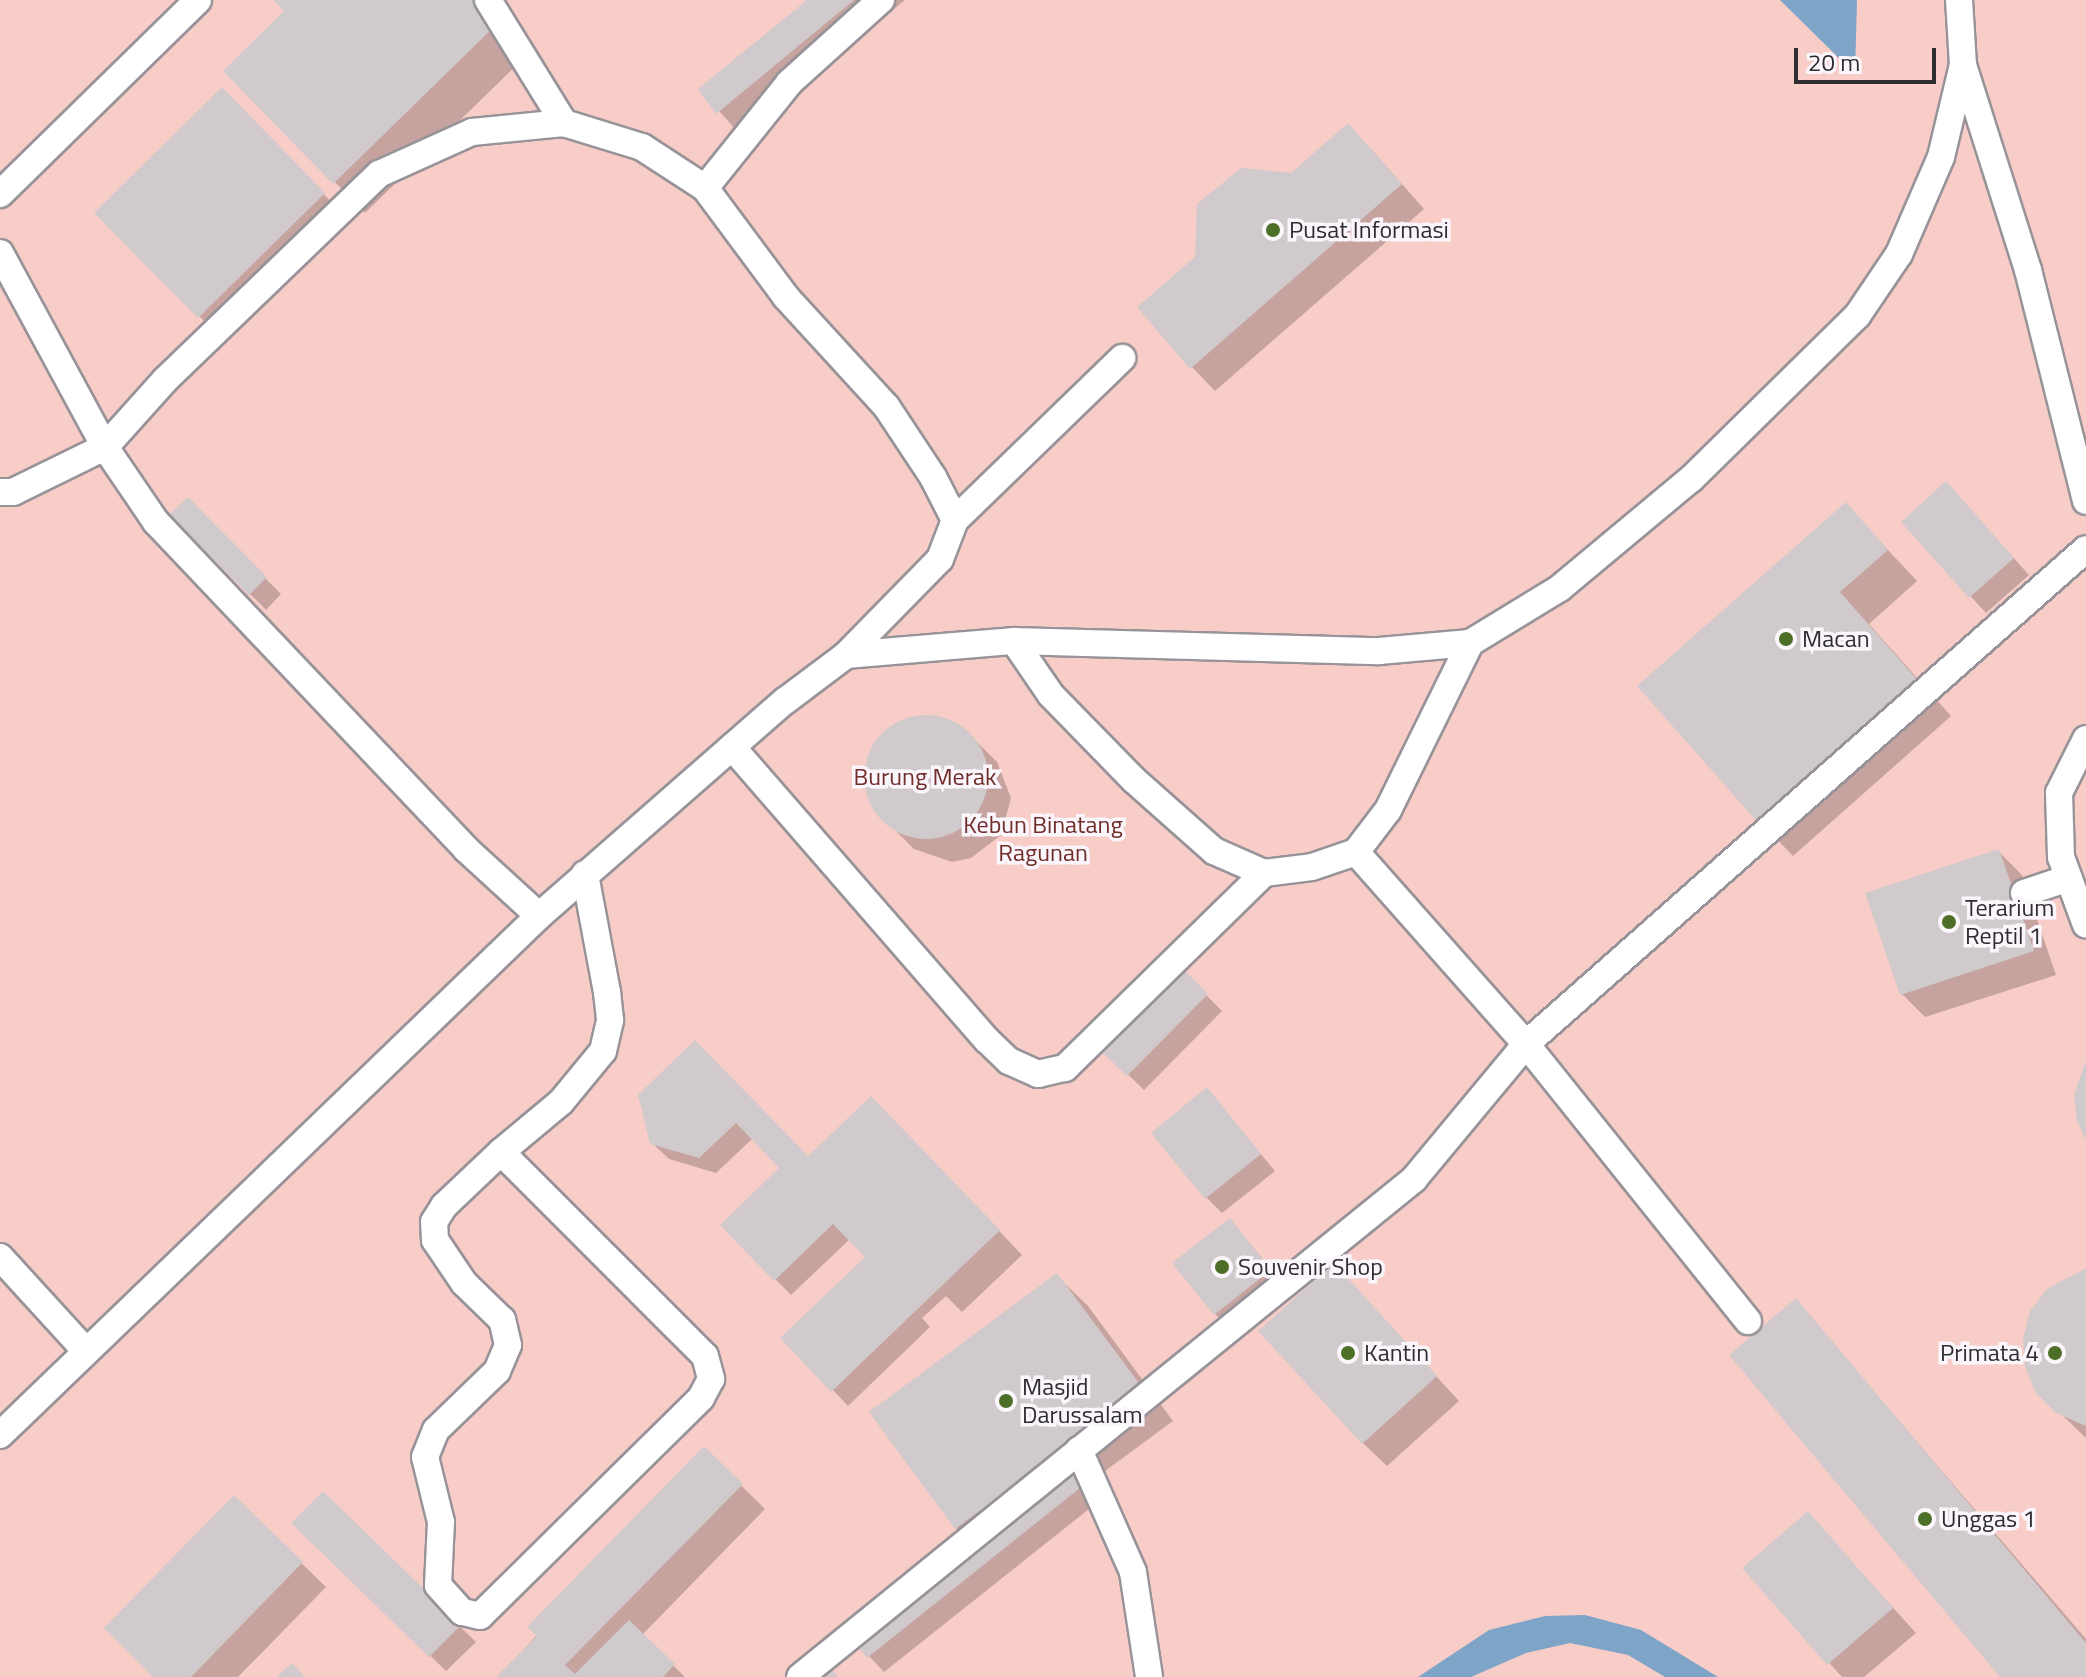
<!DOCTYPE html>
<html>
<head>
<meta charset="utf-8">
<style>
	body { margin:0 }
	#map { position:relative; width:2086px; height:1677px; overflow:hidden; background:#ede9ef; font-family:"Titillium Web",sans-serif }
	div>[style] { position:absolute }
	.green>* { inset:0; background:#f8ccc7 }
	.water>* { inset:0; background:#7ea5c7 }
	.shadow>* { inset:0; background:#0003 }
	.building>* { inset:0; background:#d1cacd }
	.round { border-radius:50% }
	.roads { filter:drop-shadow(2px 0 #979398) drop-shadow(-2px 0 #979398) drop-shadow(0 2px #979398) drop-shadow(0 -2px #979398) }
	.service>* { height:26px; margin:-13px; padding:0 13px; transform-origin:13px; border-radius:13px; background:#fff }
	.dots>* { width:22px; height:22px; translate:-50% -50%; box-sizing:border-box; border:4px solid #faf6fc; border-radius:50% }
	span { translate:-50% -50%; white-space:nowrap; text-align:center; line-height:1.15; -webkit-text-stroke:7px #faf6fc; paint-order:stroke }
	.poi-label { font-size:24px; color:#2e2d2f }
	.left { translate:0 -50%; text-align:left }
	.right { translate:-100% -50%; text-align:right }
	.park-label { font-size:24px; color:#702d29 }
	.scale { position:absolute; left:1794px; top:48px; width:142px; height:36px; box-sizing:border-box; border:4px solid #2e2d2f; border-top:0; padding-left:10px; font-size:24px; line-height:28px; white-space:nowrap; color:#2e2d2f; -webkit-text-stroke:6px #faf6fc; paint-order:stroke }
</style>
</head>
<body>
<div id="map">
	<div class="green">
		<i style="clip-path:polygon(0 0,2086px 0,2086px 1677px,0 1677px)"></i>
	</div>
	<div class="water">
		<i style="clip-path:polygon(1780px 0,1857px 0,1855px 74px)"></i>
		<i style="clip-path:polygon(1585px 1615px,1641px 1630px,1718px 1677px,1665px 1677px,1628px 1655px,1570px 1643px,1526px 1653px,1471px 1677px,1418px 1677px,1489px 1630px,1545px 1616px)"></i>
	</div>
	<div class="shadow">
		<i style="clip-path:polygon(276px 0,475px 0,528px 54px,365px 213px,226px 71px,287px 11px)"></i>
		<i style="clip-path:polygon(810px 0,905px 0,741px 136px,700px 89px)"></i>
		<i style="clip-path:polygon(222px 90px,347px 218px,223px 340px,97px 213px)"></i>
		<i style="clip-path:polygon(1371px 149px,1424px 209px,1215px 391px,1192px 367px,1292px 175px)"></i>
		<i style="clip-path:polygon(188px 500px,281px 594px,266px 610px,172px 515px)"></i>
		<i style="clip-path:polygon(1962px 500px,2029px 575px,1986px 613px,1903px 522px)"></i>
		<i style="clip-path:polygon(1846px 505px,1917px 581px,1869px 624px,1951px 716px,1793px 856px,1763px 825px)"></i>
		<i style="clip-path:polygon(919px 716px,939px 718px,973px 738px,997px 762px,1011px 798px,1001px 835px,971px 858px,952px 862px,914px 849px,889px 824px,867px 790px,872px 750px,900px 722px)"></i>
		<i style="clip-path:polygon(1998px 851px,2022px 875px,2056px 975px,1925px 1017px,1902px 994px)"></i>
		<i style="clip-path:polygon(1182px 971px,1222px 1011px,1144px 1090px,1103px 1050px)"></i>
		<i style="clip-path:polygon(695px 1042px,808px 1159px,895px 1122px,1022px 1255px,962px 1312px,946px 1296px,922px 1318px,930px 1327px,848px 1406px,833px 1390px,868px 1257px,850px 1239px,791px 1295px,722px 1225px,782px 1168px,753px 1138px,716px 1173px,669px 1159px,652px 1143px)"></i>
		<i style="clip-path:polygon(1207px 1090px,1275px 1171px,1222px 1213px,1206px 1197px)"></i>
		<i style="clip-path:polygon(1230px 1220px,1286px 1287px,1231px 1330px,1215px 1314px)"></i>
		<i style="clip-path:polygon(1334px 1265px,1459px 1401px,1387px 1466px,1363px 1443px)"></i>
		<i style="clip-path:polygon(2086px 1270px,2086px 1438px,2038px 1392px,2048px 1290px)"></i>
		<i style="clip-path:polygon(1057px 1276px,1088px 1306px,1173px 1421px,1086px 1485px,1099px 1501px,884px 1672px,869px 1656px,974px 1545px,956px 1528px)"></i>
		<i style="clip-path:polygon(1796px 1301px,2086px 1639px,2086px 1677px,2003px 1677px)"></i>
		<i style="clip-path:polygon(704px 1449px,765px 1509px,642px 1635px,685px 1677px,499px 1677px)"></i>
		<i style="clip-path:polygon(323px 1494px,476px 1642px,446px 1671px,294px 1523px)"></i>
		<i style="clip-path:polygon(234px 1498px,326px 1587px,238px 1677px,156px 1677px)"></i>
		<i style="clip-path:polygon(1808px 1514px,1916px 1633px,1864px 1677px,1842px 1677px,1745px 1568px)"></i>
	</div>
	<div class="building">
		<i style="clip-path:polygon(273px 0,477px 0,499px 22px,333px 184px,223px 71px,284px 11px)"></i>
		<i style="clip-path:polygon(807px 0,854px 0,716px 114px,698px 89px)"></i>
		<i style="clip-path:polygon(222px 87px,325px 193px,198px 318px,94px 213px)"></i>
		<i style="clip-path:polygon(1348px 123px,1402px 184px,1190px 369px,1137px 307px,1195px 257px,1197px 204px,1241px 168px,1291px 173px)"></i>
		<i style="clip-path:polygon(1946px 481px,2014px 558px,1969px 598px,1901px 522px)"></i>
		<i style="clip-path:polygon(188px 497px,267px 577px,249px 595px,169px 515px)"></i>
		<i style="clip-path:polygon(1846px 502px,1888px 550px,1840px 592px,1922px 685px,1761px 826px,1637px 686px)"></i>
		<i class="round" style="left:864px;top:715px;width:124px;height:124px"></i>
		<i style="clip-path:polygon(1999px 849px,2034px 951px,1900px 995px,1865px 893px)"></i>
		<i style="clip-path:polygon(1182px 968px,1208px 994px,1127px 1076px,1100px 1050px)"></i>
		<i style="clip-path:polygon(695px 1040px,808px 1156px,871px 1096px,1000px 1230px,831px 1392px,780px 1338px,865px 1257px,833px 1224px,774px 1281px,720px 1225px,779px 1168px,736px 1123px,699px 1158px,650px 1144px,638px 1095px)"></i>
		<i style="clip-path:polygon(2086px 1060px,2086px 1140px,2077px 1121px,2074px 1095px)"></i>
		<i style="clip-path:polygon(1207px 1087px,1261px 1154px,1205px 1199px,1151px 1133px)"></i>
		<i style="clip-path:polygon(1230px 1218px,1271px 1270px,1214px 1315px,1172px 1263px)"></i>
		<i style="clip-path:polygon(1334px 1263px,1437px 1376px,1362px 1444px,1258px 1331px)"></i>
		<i style="clip-path:polygon(2086px 1268px,2086px 1426px,2056px 1413px,2036px 1393px,2025px 1367px,2023px 1339px,2030px 1311px,2047px 1289px)"></i>
		<i style="clip-path:polygon(1057px 1273px,1144px 1390px,955px 1529px,869px 1412px)"></i>
		<i style="clip-path:polygon(1796px 1298px,2086px 1643px,2086px 1677px,2000px 1677px,1729px 1355px)"></i>
		<i style="clip-path:polygon(704px 1446px,743px 1484px,565px 1665px,575px 1674px,629px 1620px,675px 1664px,663px 1677px,496px 1677px,537px 1636px,527px 1627px)"></i>
		<i style="clip-path:polygon(1070px 1466px,1085px 1484px,867px 1658px,853px 1640px)"></i>
		<i style="clip-path:polygon(323px 1491px,461px 1625px,429px 1657px,291px 1523px)"></i>
		<i style="clip-path:polygon(234px 1495px,303px 1562px,191px 1677px,153px 1677px,104px 1628px)"></i>
		<i style="clip-path:polygon(1808px 1511px,1893px 1608px,1827px 1665px,1742px 1568px)"></i>
		<i style="clip-path:polygon(292px 1663px,305px 1677px,277px 1677px)"></i>
		<i style="clip-path:polygon(831px 1669px,838px 1677px,822px 1677px)"></i>
	</div>
	<div class="roads">
		<div class="service">
			<i style="left:488px;top:0;width:145px;rotate:58.3deg"></i>
			<i style="left:1963px;top:65px;width:215px;rotate:72.4deg"></i>
			<i style="left:2028px;top:270px;width:238px;rotate:75.9deg"></i>
			<i style="left:705px;top:188px;width:134px;rotate:-51.3deg"></i>
			<i style="left:789px;top:83px;width:124px;rotate:-42.1deg"></i>
			<i style="left:0;top:194px;width:277px;rotate:-44.4deg"></i>
			<i style="left:0;top:253px;width:221px;rotate:61.6deg"></i>
			<i style="left:105px;top:447px;width:91px;rotate:55.8deg"></i>
			<i style="left:156px;top:522px;width:451px;rotate:46.5deg"></i>
			<i style="left:466px;top:849px;width:99px;rotate:42.5deg"></i>
			<i style="left:0;top:492px;width:13px"></i>
			<i style="left:13px;top:492px;width:102px;rotate:-26.1deg"></i>
			<i style="left:105px;top:447px;width:91px;rotate:-48.1deg"></i>
			<i style="left:166px;top:379px;width:296px;rotate:-43.9deg"></i>
			<i style="left:379px;top:174px;width:102px;rotate:-24.3deg"></i>
			<i style="left:472px;top:132px;width:92px;rotate:-5.6deg"></i>
			<i style="left:564px;top:123px;width:82px;rotate:17.1deg"></i>
			<i style="left:642px;top:147px;width:75px;rotate:33.1deg"></i>
			<i style="left:705px;top:188px;width:136px;rotate:53.4deg"></i>
			<i style="left:786px;top:297px;width:148px;rotate:47.5deg"></i>
			<i style="left:886px;top:406px;width:85px;rotate:56.5deg"></i>
			<i style="left:933px;top:477px;width:48px;rotate:62.9deg"></i>
			<i style="left:955px;top:520px;width:42px;rotate:111deg"></i>
			<i style="left:940px;top:559px;width:134px;rotate:134.4deg"></i>
			<i style="left:955px;top:520px;width:233px;rotate:-44.1deg"></i>
			<i style="left:1014px;top:641px;width:65px;rotate:55.6deg"></i>
			<i style="left:1051px;top:695px;width:119px;rotate:45.7deg"></i>
			<i style="left:1134px;top:780px;width:107px;rotate:41.6deg"></i>
			<i style="left:1214px;top:851px;width:55px;rotate:23.7deg"></i>
			<i style="left:1264px;top:873px;width:48px;rotate:-7.1deg"></i>
			<i style="left:1312px;top:867px;width:46px;rotate:-18.8deg"></i>
			<i style="left:1356px;top:852px;width:53px;rotate:-52.7deg"></i>
			<i style="left:1388px;top:810px;width:186px;rotate:-63.8deg"></i>
			<i style="left:2086px;top:739px;width:60px;rotate:116.6deg"></i>
			<i style="left:2059px;top:793px;width:64px;rotate:88.2deg"></i>
			<i style="left:2061px;top:857px;width:72px;rotate:69.8deg"></i>
			<i style="left:732px;top:747px;width:388px;rotate:49deg"></i>
			<i style="left:987px;top:1040px;width:30px;rotate:44deg"></i>
			<i style="left:1009px;top:1061px;width:32px;rotate:24deg"></i>
			<i style="left:1038px;top:1074px;width:28px;rotate:-13deg"></i>
			<i style="left:1065px;top:1068px;width:279px;rotate:-44.4deg"></i>
			<i style="left:1356px;top:852px;width:256px;rotate:48.5deg"></i>
			<i style="left:1526px;top:1044px;width:355px;rotate:51.3deg"></i>
			<i style="left:2024px;top:893px;width:47px;rotate:-18.4deg"></i>
			<i style="left:501px;top:1152px;width:288px;rotate:45deg"></i>
			<i style="left:705px;top:1356px;width:24px;rotate:75deg"></i>
			<i style="left:711px;top:1379px;width:21px;rotate:118deg"></i>
			<i style="left:701px;top:1398px;width:310px;rotate:135.4deg"></i>
			<i style="left:480px;top:1616px;width:18px;rotate:-167deg"></i>
			<i style="left:462px;top:1612px;width:36px;rotate:-132deg"></i>
			<i style="left:438px;top:1585px;width:63px;rotate:-87.3deg"></i>
			<i style="left:441px;top:1522px;width:67px;rotate:-103.8deg"></i>
			<i style="left:425px;top:1457px;width:29px;rotate:-68deg"></i>
			<i style="left:436px;top:1430px;width:85px;rotate:-44deg"></i>
			<i style="left:497px;top:1371px;width:28px;rotate:-67deg"></i>
			<i style="left:508px;top:1345px;width:26px;rotate:-103deg"></i>
			<i style="left:502px;top:1320px;width:53px;rotate:-135.8deg"></i>
			<i style="left:464px;top:1283px;width:52px;rotate:-124deg"></i>
			<i style="left:435px;top:1240px;width:18px;rotate:-93deg"></i>
			<i style="left:434px;top:1222px;width:19px;rotate:-58deg"></i>
			<i style="left:444px;top:1206px;width:79px;rotate:-43.5deg"></i>
			<i style="left:501px;top:1152px;width:78px;rotate:-39.8deg"></i>
			<i style="left:561px;top:1102px;width:66px;rotate:-50.5deg"></i>
			<i style="left:603px;top:1051px;width:32px;rotate:-77deg"></i>
			<i style="left:610px;top:1020px;width:28px;rotate:-96deg"></i>
			<i style="left:607px;top:992px;width:120px;rotate:-100.6deg"></i>
			<i style="left:0;top:1257px;width:125px;rotate:47.6deg"></i>
			<i style="left:0;top:1435px;width:748px;rotate:-43.92deg"></i>
			<i style="left:539px;top:916px;width:327px;rotate:-41.2deg"></i>
			<i style="left:785px;top:701px;width:76px;rotate:-37deg"></i>
			<i style="left:846px;top:655px;width:169px;rotate:-4.8deg"></i>
			<i style="left:1014px;top:641px;width:365px;rotate:1.6deg"></i>
			<i style="left:1379px;top:651px;width:91px;rotate:-5deg"></i>
			<i style="left:1470px;top:643px;width:105px;rotate:-31.4deg"></i>
			<i style="left:1560px;top:588px;width:170px;rotate:-39.8deg"></i>
			<i style="left:1691px;top:479px;width:233px;rotate:-44.5deg"></i>
			<i style="left:1857px;top:316px;width:75px;rotate:-55.9deg"></i>
			<i style="left:1899px;top:254px;width:106px;rotate:-66.6deg"></i>
			<i style="left:1941px;top:157px;width:95px;rotate:-76.6deg"></i>
			<i style="left:1963px;top:65px;width:65px;rotate:-93.5deg"></i>
			<i style="left:1079px;top:1450px;width:133px;rotate:66.1deg"></i>
			<i style="left:1133px;top:1572px;width:106px;rotate:81.3deg"></i>
			<i style="left:800px;top:1677px;width:791px;rotate:-39.04deg"></i>
			<i style="left:1414px;top:1179px;width:175px;rotate:-50.3deg"></i>
			<i style="left:1526px;top:1044px;width:747px;rotate:-41.47deg"></i>
		</div>
	</div>
	<div class="dots">
		<i style="left:1273px;top:230px;background:#4e6f27"></i>
		<i style="left:1786px;top:639px;background:#4e6f27"></i>
		<i style="left:1949px;top:922px;background:#4e6f27"></i>
		<i style="left:1222px;top:1267px;background:#4e6f27"></i>
		<i style="left:1348px;top:1353px;background:#4e6f27"></i>
		<i style="left:2055px;top:1353px;background:#4e6f27"></i>
		<i style="left:1006px;top:1401px;background:#4e6f27"></i>
		<i style="left:1925px;top:1519px;background:#4e6f27"></i>
	</div>
	<div class="poi-label">
		<span class="left" style="left:1289px;top:230px">Pusat Informasi</span>
		<span class="left" style="left:1802px;top:639px">Macan</span>
		<span class="left" style="left:1965px;top:922px">Terarium<br>Reptil 1</span>
		<span class="left" style="left:1238px;top:1267px">Souvenir Shop</span>
		<span class="left" style="left:1364px;top:1353px">Kantin</span>
		<span class="right" style="left:2039px;top:1353px">Primata 4</span>
		<span class="left" style="left:1022px;top:1401px">Masjid<br>Darussalam</span>
		<span class="left" style="left:1941px;top:1519px">Unggas 1</span>
	</div>
	<div class="park-label">
		<span style="left:925px;top:777px">Burung Merak</span>
		<span style="left:1043px;top:839px">Kebun Binatang<br>Ragunan</span>
	</div>
	<div class="scale">20 m</div>
</div>
</body>
</html>
